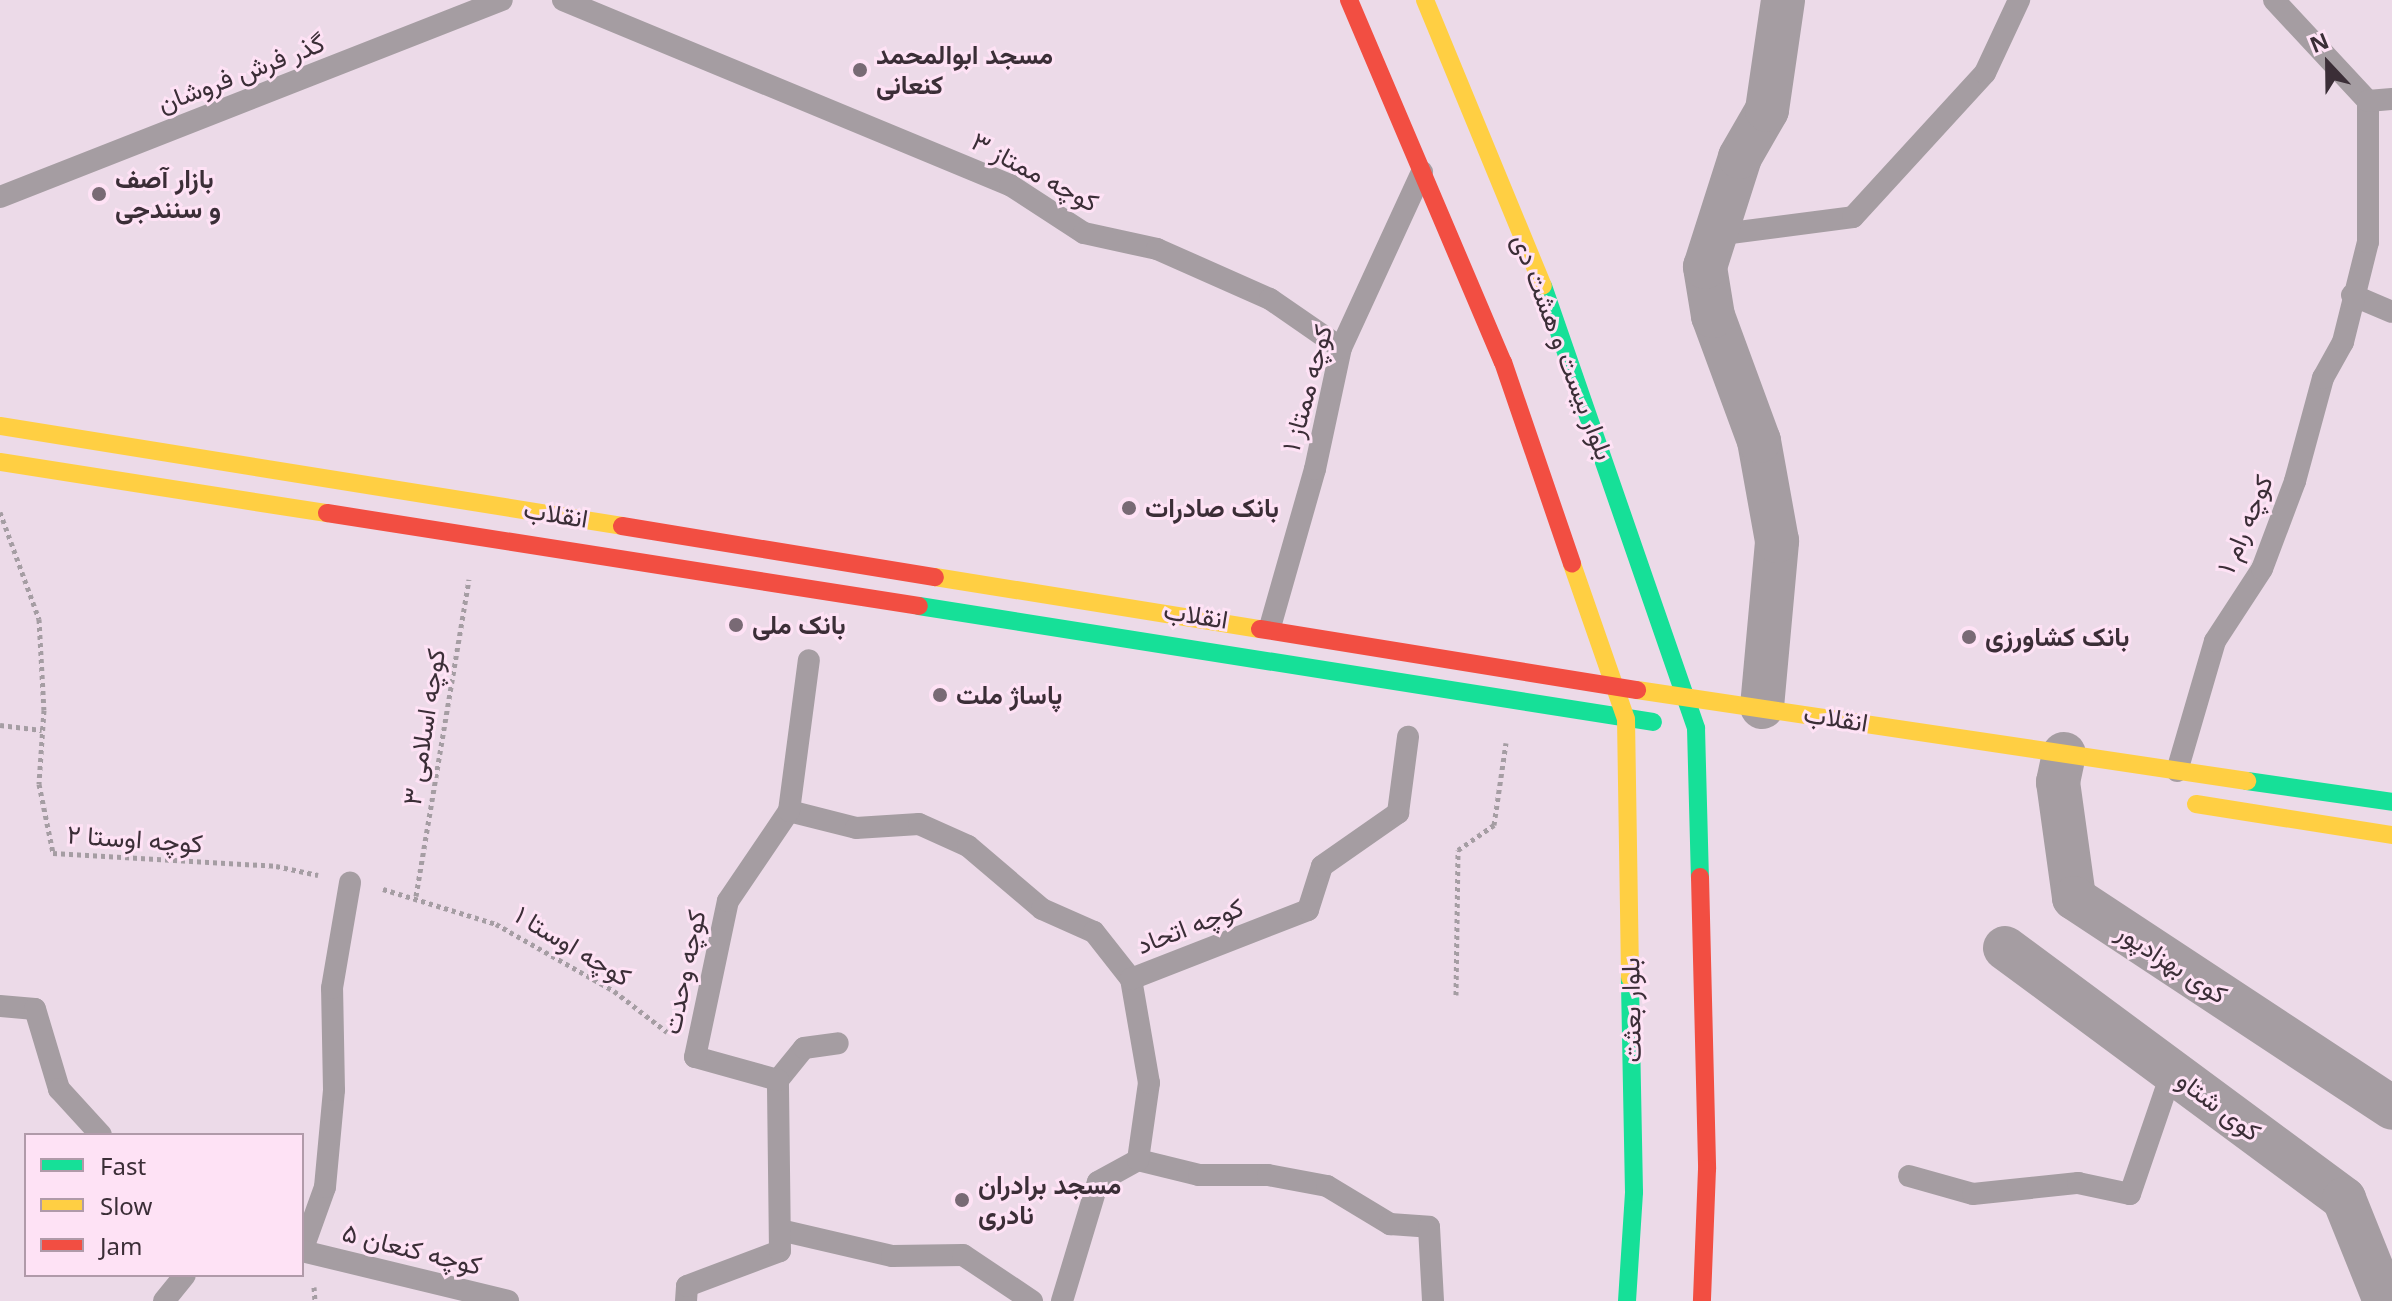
<!DOCTYPE html>
<html>
<head>
<meta charset="utf-8">
<style>
	body { margin:0 }
	#map { position:relative; width:2392px; height:1301px; overflow:hidden; background:#ecdae8; font-family:"Noto Sans",Vazirmatn,sans-serif }
	div>[style] { position:absolute }
	.path>* { height:5px; margin-top:-2.5px; transform-origin:0; background:repeating-linear-gradient(90deg,#a59da3 0 4px,transparent 0 8px) }
	.lane>* { height:22px; margin:-11px; padding:0 11px; transform-origin:11px; border-radius:11px; background:#a59da2 }
	.street>* { height:44px; margin:-22px; padding:0 22px; transform-origin:22px; border-radius:22px; background:#a59da2 }
	.fast>* { height:18px; margin:-9px; padding:0 9px; transform-origin:9px; border-radius:9px; background:#16e098 }
	.slow>* { height:18px; margin:-9px; padding:0 9px; transform-origin:9px; border-radius:9px; background:#ffcf43 }
	.jam>* { height:18px; margin:-9px; padding:0 9px; transform-origin:9px; border-radius:9px; background:#f24e42 }
	.dots>* { width:22px; height:22px; translate:-50% -50%; box-sizing:border-box; border:4px solid #fee2f5; border-radius:50% }
	span { translate:-50% -50%; white-space:nowrap; text-align:center; line-height:1.15; -webkit-text-stroke:6px #fee2f5; paint-order:stroke }
	.poi-label { font-size:26px; color:#3b2e37; font-weight:700 }
	.left { translate:0 -50%; text-align:left }
	.street-label { font-size:26px; color:#3b2e37 }
	.legend { position:absolute; left:24px; top:1133px; width:280px; height:144px; box-sizing:border-box; background:#fee2f5; border:2px solid #b09aa9; margin:0; padding:10px 14px; list-style:none; font-size:24px; color:#3b2e37 }
	.legend li { display:flex; align-items:center; gap:16px; height:40px }
	.legend b { width:40px; border:2px solid #b09aa9 }
	.north { position:absolute; left:2288px; top:24px; width:80px; height:80px; -webkit-text-stroke:6px #fee2f5; paint-order:stroke; rotate:338deg; font-size:22px; font-weight:700; line-height:32px; text-align:center; color:#3b2e37 }
	.north::after { content:''; display:block; margin:auto; width:28px; height:36px; background:#3b2e37; clip-path:polygon(50% 0,100% 100%,50% 72%,0 100%) }
</style>
</head>
<body>
<div id="map">
	<div class="path">
		<i style="left:0;top:512px;width:114px;rotate:70deg"></i>
		<i style="left:39px;top:619px;width:91px;rotate:86.9deg"></i>
		<i style="left:44px;top:710px;width:74px;rotate:93.9deg"></i>
		<i style="left:39px;top:784px;width:70px;rotate:78.5deg"></i>
		<i style="left:53px;top:853px;width:223px;rotate:3.3deg"></i>
		<i style="left:276px;top:866px;width:43px;rotate:12.1deg"></i>
		<i style="left:0;top:725px;width:42px;rotate:6.8deg"></i>
		<i style="left:383px;top:889px;width:118px;rotate:17.2deg"></i>
		<i style="left:496px;top:924px;width:136px;rotate:29.6deg"></i>
		<i style="left:614px;top:991px;width:67px;rotate:37.7deg"></i>
		<i style="left:416px;top:896px;width:321px;rotate:-80.5deg"></i>
		<i style="left:1456px;top:995px;width:145px;rotate:-89.2deg"></i>
		<i style="left:1458px;top:850px;width:44px;rotate:-34.8deg"></i>
		<i style="left:1494px;top:825px;width:83px;rotate:-81.7deg"></i>
		<i style="left:314px;top:1287px;width:14px;rotate:86deg"></i>
	</div>
	<div class="lane">
		<i style="left:563px;top:0;width:484px;rotate:22.5deg"></i>
		<i style="left:1010px;top:185px;width:88px;rotate:33deg"></i>
		<i style="left:1084px;top:233px;width:75px;rotate:12.4deg"></i>
		<i style="left:1157px;top:249px;width:124px;rotate:23.9deg"></i>
		<i style="left:1270px;top:299px;width:86px;rotate:34.6deg"></i>
		<i style="left:2274px;top:0;width:138px;rotate:47.1deg"></i>
		<i style="left:0;top:197px;width:539px;rotate:-21.43deg"></i>
		<i style="left:1715px;top:235px;width:139px;rotate:-7.4deg"></i>
		<i style="left:1853px;top:217px;width:195px;rotate:-47.5deg"></i>
		<i style="left:1985px;top:73px;width:81px;rotate:-65deg"></i>
		<i style="left:2352px;top:295px;width:43px;rotate:23deg"></i>
		<i style="left:1270px;top:627px;width:164px;rotate:-74.1deg"></i>
		<i style="left:1315px;top:469px;width:124px;rotate:-77.9deg"></i>
		<i style="left:1341px;top:348px;width:194px;rotate:-65.3deg"></i>
		<i style="left:2177px;top:771px;width:135px;rotate:-73.7deg"></i>
		<i style="left:2215px;top:641px;width:86px;rotate:-56.9deg"></i>
		<i style="left:2262px;top:569px;width:94px;rotate:-69.4deg"></i>
		<i style="left:2295px;top:481px;width:107px;rotate:-74.8deg"></i>
		<i style="left:2323px;top:378px;width:41px;rotate:-60.9deg"></i>
		<i style="left:2343px;top:342px;width:103px;rotate:-76deg"></i>
		<i style="left:2368px;top:242px;width:141px;rotate:-90deg"></i>
		<i style="left:2368px;top:101px;width:24px;rotate:-5deg"></i>
		<i style="left:789px;top:811px;width:69px;rotate:14.2deg"></i>
		<i style="left:856px;top:828px;width:63px;rotate:-3.6deg"></i>
		<i style="left:919px;top:824px;width:54px;rotate:24.2deg"></i>
		<i style="left:968px;top:846px;width:97px;rotate:40.4deg"></i>
		<i style="left:1042px;top:909px;width:57px;rotate:23.9deg"></i>
		<i style="left:1094px;top:932px;width:60px;rotate:51.8deg"></i>
		<i style="left:0;top:1006px;width:35px;rotate:5deg"></i>
		<i style="left:35px;top:1009px;width:84px;rotate:73.3deg"></i>
		<i style="left:59px;top:1089px;width:62px;rotate:47.6deg"></i>
		<i style="left:778px;top:1080px;width:41px;rotate:-50.9deg"></i>
		<i style="left:804px;top:1048px;width:34px;rotate:-8deg"></i>
		<i style="left:1138px;top:1160px;width:63px;rotate:13.8deg"></i>
		<i style="left:1199px;top:1175px;width:69px"></i>
		<i style="left:1268px;top:1175px;width:60px;rotate:10.6deg"></i>
		<i style="left:1327px;top:1186px;width:74px;rotate:31.1deg"></i>
		<i style="left:1390px;top:1224px;width:39px;rotate:4deg"></i>
		<i style="left:1429px;top:1227px;width:74px;rotate:86.9deg"></i>
		<i style="left:1909px;top:1176px;width:66px;rotate:15.7deg"></i>
		<i style="left:1973px;top:1194px;width:106px;rotate:-6deg"></i>
		<i style="left:2078px;top:1183px;width:53px;rotate:11.9deg"></i>
		<i style="left:2130px;top:1194px;width:130px;rotate:-71.1deg"></i>
		<i style="left:780px;top:1230px;width:115px;rotate:13.1deg"></i>
		<i style="left:892px;top:1256px;width:71px;rotate:-0.8deg"></i>
		<i style="left:963px;top:1255px;width:83px;rotate:33.7deg"></i>
		<i style="left:302px;top:1251px;width:68px;rotate:-70.2deg"></i>
		<i style="left:325px;top:1187px;width:97px;rotate:-84.7deg"></i>
		<i style="left:334px;top:1090px;width:102px;rotate:-91.1deg"></i>
		<i style="left:332px;top:988px;width:107px;rotate:-80.3deg"></i>
		<i style="left:302px;top:1251px;width:212px;rotate:13.6deg"></i>
		<i style="left:164px;top:1301px;width:33px;rotate:-51deg"></i>
		<i style="left:686px;top:1301px;width:15px;rotate:-86deg"></i>
		<i style="left:687px;top:1286px;width:99px;rotate:-20.6deg"></i>
		<i style="left:780px;top:1251px;width:171px;rotate:-90.7deg"></i>
		<i style="left:778px;top:1080px;width:86px;rotate:-164.5deg"></i>
		<i style="left:695px;top:1057px;width:159px;rotate:-78.1deg"></i>
		<i style="left:728px;top:901px;width:109px;rotate:-55.9deg"></i>
		<i style="left:789px;top:811px;width:152px;rotate:-82.5deg"></i>
		<i style="left:1062px;top:1301px;width:124px;rotate:-73.2deg"></i>
		<i style="left:1098px;top:1182px;width:46px;rotate:-28.8deg"></i>
		<i style="left:1138px;top:1160px;width:78px;rotate:-81.9deg"></i>
		<i style="left:1149px;top:1083px;width:106px;rotate:-99.8deg"></i>
		<i style="left:1131px;top:979px;width:190px;rotate:-21.3deg"></i>
		<i style="left:1308px;top:910px;width:46px;rotate:-72.3deg"></i>
		<i style="left:1322px;top:866px;width:93px;rotate:-34.9deg"></i>
		<i style="left:1398px;top:813px;width:77px;rotate:-82.5deg"></i>
	</div>
	<div class="street">
		<i style="left:1762px;top:707px;width:167px;rotate:-84.8deg"></i>
		<i style="left:1777px;top:541px;width:102px;rotate:-100.2deg"></i>
		<i style="left:1759px;top:441px;width:133px;rotate:-110.2deg"></i>
		<i style="left:1713px;top:316px;width:50px;rotate:-99.3deg"></i>
		<i style="left:1705px;top:267px;width:115px;rotate:-72.3deg"></i>
		<i style="left:1740px;top:157px;width:54px;rotate:-60.1deg"></i>
		<i style="left:1767px;top:110px;width:111px;rotate:-81.7deg"></i>
		<i style="left:2064px;top:754px;width:29px;rotate:102deg"></i>
		<i style="left:2058px;top:782px;width:117px;rotate:82.1deg"></i>
		<i style="left:2074px;top:898px;width:381px;rotate:33.4deg"></i>
		<i style="left:2005px;top:948px;width:422px;rotate:36.5deg"></i>
		<i style="left:2344px;top:1199px;width:110px;rotate:68.1deg"></i>
	</div>
	<div class="fast">
		<i style="left:1543px;top:286px;width:468px;rotate:70.9deg"></i>
		<i style="left:1696px;top:728px;width:149px;rotate:88.5deg"></i>
		<i style="left:919px;top:606px;width:743px;rotate:8.98deg"></i>
		<i style="left:2247px;top:781px;width:147px;rotate:8.2deg"></i>
		<i style="left:1627px;top:1301px;width:109px;rotate:-86.3deg"></i>
		<i style="left:1634px;top:1192px;width:214px;rotate:-91.1deg"></i>
	</div>
	<div class="slow">
		<i style="left:1425px;top:0;width:309px;rotate:67.6deg"></i>
		<i style="left:0;top:426px;width:630px;rotate:9.13deg"></i>
		<i style="left:0;top:462px;width:331px;rotate:8.9deg"></i>
		<i style="left:1572px;top:564px;width:164px;rotate:70.8deg"></i>
		<i style="left:1626px;top:719px;width:259px;rotate:89.1deg"></i>
		<i style="left:935px;top:577px;width:329px;rotate:9.1deg"></i>
		<i style="left:1637px;top:690px;width:617px;rotate:8.48deg"></i>
		<i style="left:2196px;top:804px;width:198px;rotate:9deg"></i>
	</div>
	<div class="jam">
		<i style="left:1349px;top:0;width:393px;rotate:67deg"></i>
		<i style="left:1503px;top:362px;width:213px;rotate:71.1deg"></i>
		<i style="left:327px;top:513px;width:599px;rotate:8.93deg"></i>
		<i style="left:622px;top:526px;width:317px;rotate:9.3deg"></i>
		<i style="left:1260px;top:629px;width:382px;rotate:9.2deg"></i>
		<i style="left:1700px;top:877px;width:292px;rotate:88.6deg"></i>
		<i style="left:1707px;top:1169px;width:132px;rotate:92.2deg"></i>
	</div>
	<div class="dots">
		<i style="left:860px;top:70px;background:#796a75"></i>
		<i style="left:99px;top:194px;background:#796a75"></i>
		<i style="left:1129px;top:508px;background:#796a75"></i>
		<i style="left:736px;top:625px;background:#796a75"></i>
		<i style="left:1969px;top:637px;background:#796a75"></i>
		<i style="left:940px;top:695px;background:#796a75"></i>
		<i style="left:962px;top:1200px;background:#796a75"></i>
	</div>
	<div class="poi-label">
		<span class="left" style="left:876px;top:70px">مسجد ابوالمحمد<br>کنعانی</span>
		<span class="left" style="left:115px;top:194px">بازار آصف<br>و سنندجی</span>
		<span class="left" style="left:1145px;top:508px">بانک صادرات</span>
		<span class="left" style="left:752px;top:625px">بانک ملی</span>
		<span class="left" style="left:1985px;top:637px">بانک کشاورزی</span>
		<span class="left" style="left:956px;top:695px">پاساژ ملت</span>
		<span class="left" style="left:978px;top:1200px">مسجد برادران<br>نادری</span>
	</div>
	<div class="street-label">
		<span style="left:241px;top:73px;rotate:-21deg">گذر فرش فروشان</span>
		<span style="left:1035px;top:172px;rotate:28deg">کوچه ممتاز ۳</span>
		<span style="left:1563px;top:347px;rotate:69deg">بلوار بیست و هشت دی</span>
		<span style="left:1307px;top:388px;rotate:-75deg">کوچه ممتاز ۱</span>
		<span style="left:556px;top:514px;rotate:9deg">انقلاب</span>
		<span style="left:2245px;top:524px;rotate:-67deg">کوچه رام ۱</span>
		<span style="left:1196px;top:615px;rotate:9deg">انقلاب</span>
		<span style="left:1836px;top:718px;rotate:9deg">انقلاب</span>
		<span style="left:424px;top:727px;rotate:-81deg">کوچه اسلامی ۳</span>
		<span style="left:135px;top:839px;rotate:4deg">کوچه اوستا ۲</span>
		<span style="left:1190px;top:926px;rotate:-21deg">کوچه اتحاد</span>
		<span style="left:573px;top:946px;rotate:31deg">کوچه اوستا ۱</span>
		<span style="left:2172px;top:963px;rotate:33deg">کوی بهزادپور</span>
		<span style="left:684px;top:972px;rotate:-78deg">کوچه وحدت</span>
		<span style="left:1631px;top:1010px;rotate:-91deg">بلوار بعثت</span>
		<span style="left:2219px;top:1106px;rotate:37deg">کوی شتاو</span>
		<span style="left:412px;top:1249px;rotate:14deg">کوچه کنعان ۵</span>
	</div>
	<ul class="legend">
	<li><b style="height:10px;background:#16e098"></b>Fast</li>
	<li><b style="height:10px;background:#ffcf43"></b>Slow</li>
	<li><b style="height:10px;background:#f24e42"></b>Jam</li>
	</ul>
	<div class="north">N</div>
</div>
</body>
</html>
